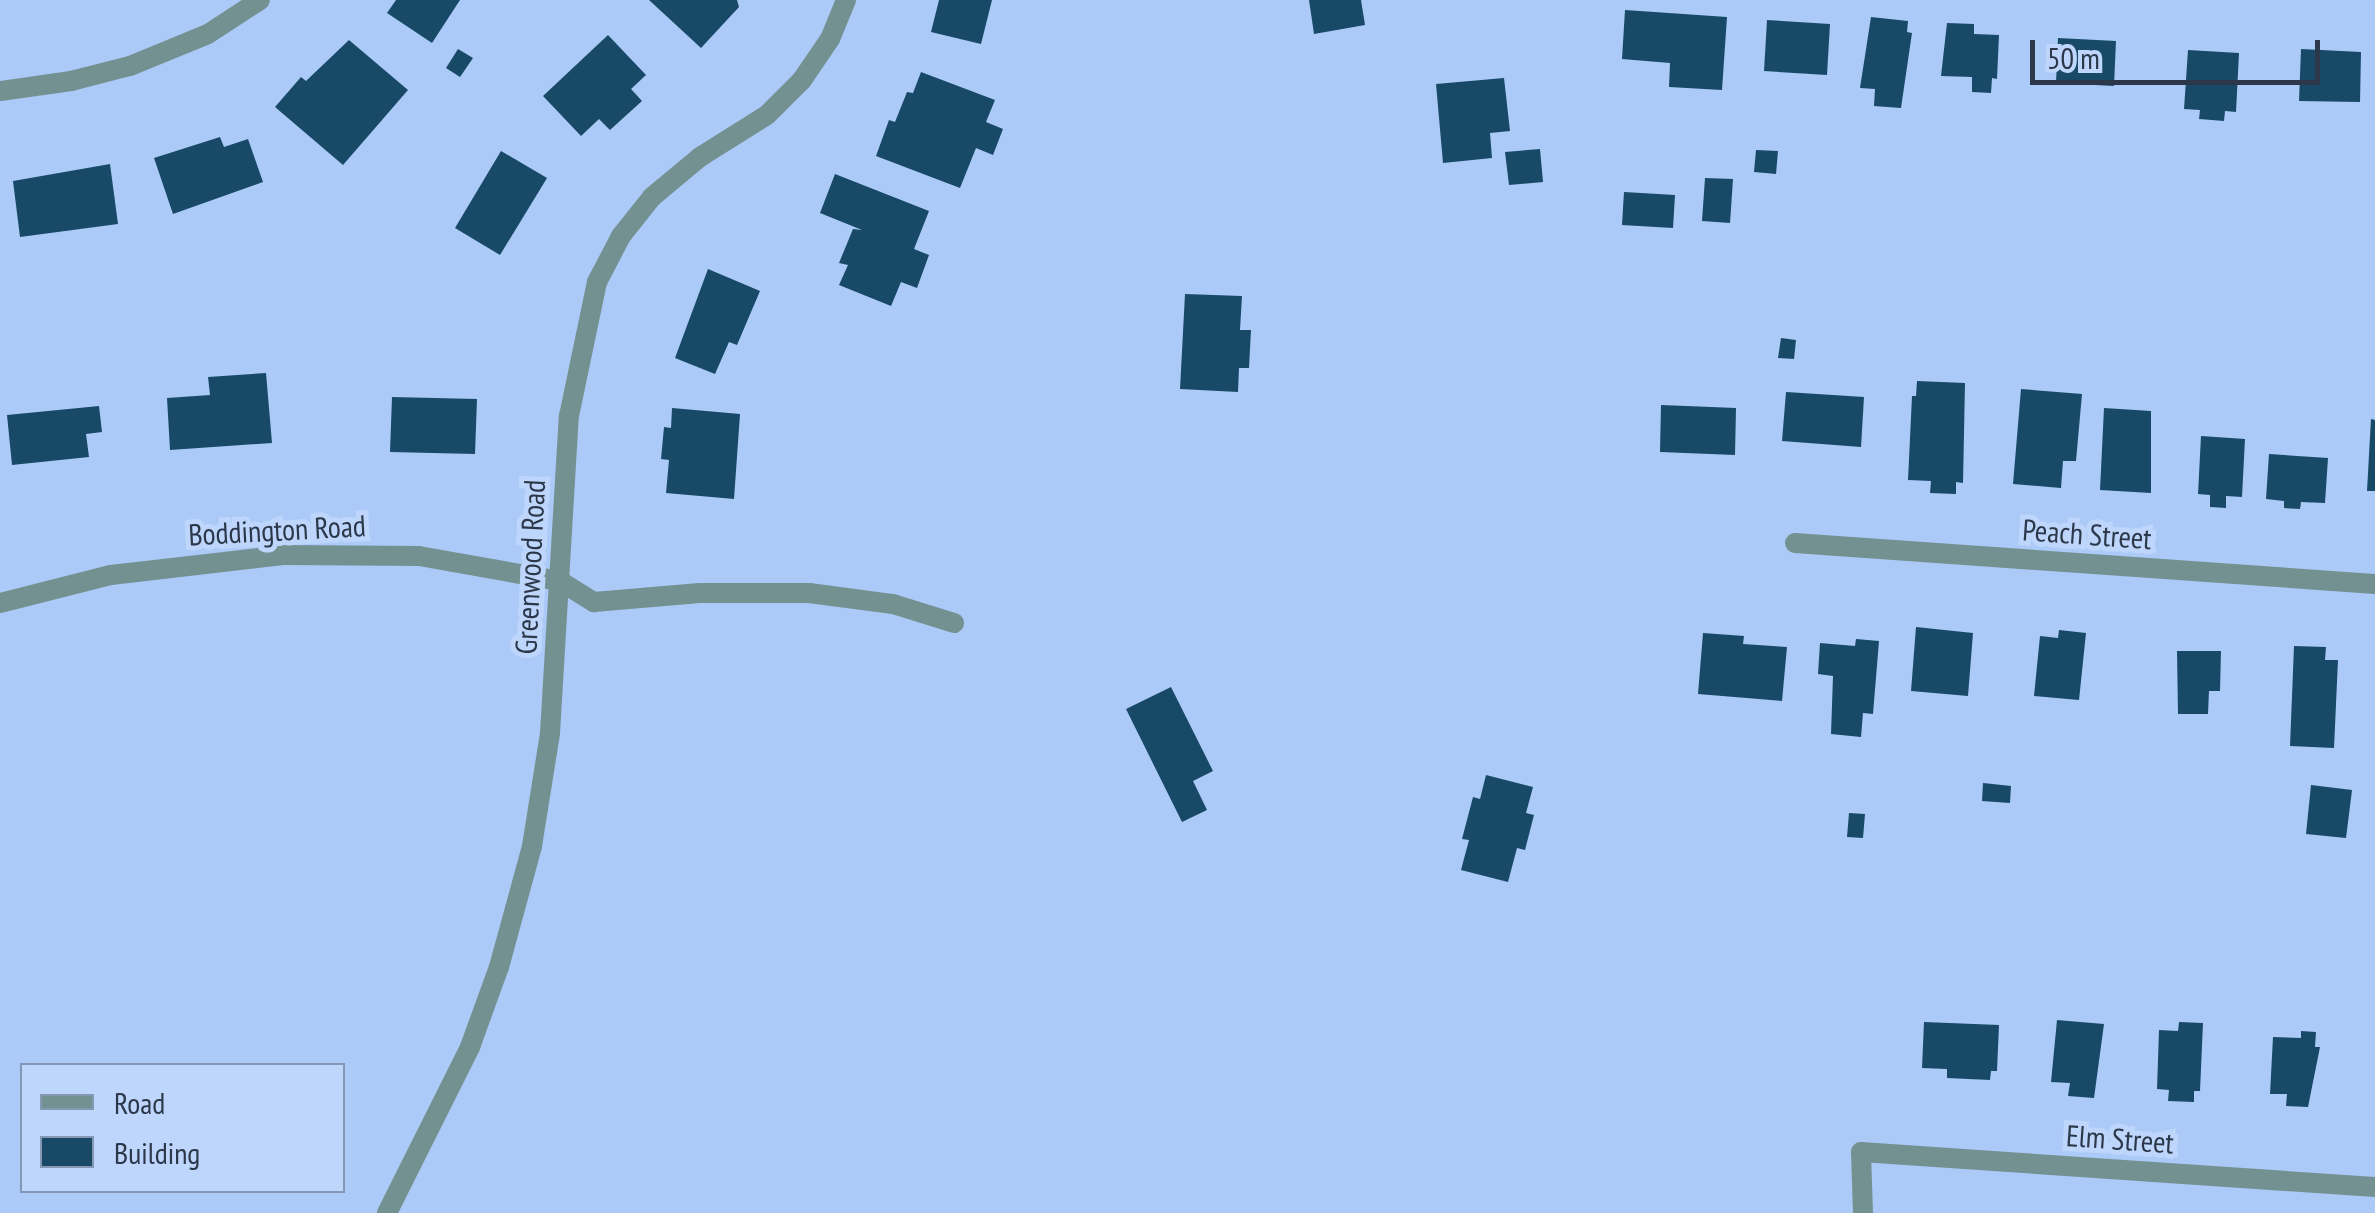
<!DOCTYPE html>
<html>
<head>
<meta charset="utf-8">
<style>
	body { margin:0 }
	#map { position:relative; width:2375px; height:1213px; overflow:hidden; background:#abcaf7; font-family:"PT Sans Narrow",sans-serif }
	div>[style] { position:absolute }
	.building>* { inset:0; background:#184a67 }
	.lane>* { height:20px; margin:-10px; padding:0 10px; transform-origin:10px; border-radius:10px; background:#749191 }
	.street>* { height:20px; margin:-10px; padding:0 10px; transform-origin:10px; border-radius:10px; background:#749191 }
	span { translate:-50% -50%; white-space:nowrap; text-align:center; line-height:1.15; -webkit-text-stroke:10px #bed6fb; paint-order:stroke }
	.street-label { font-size:30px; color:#2c384a }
	.legend { position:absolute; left:20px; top:1063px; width:325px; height:130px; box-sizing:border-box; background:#bed6fb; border:2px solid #8497b4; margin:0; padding:12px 18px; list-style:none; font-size:30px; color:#2c384a }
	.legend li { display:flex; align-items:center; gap:20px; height:50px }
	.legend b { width:50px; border:2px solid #8497b4 }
	.scale { position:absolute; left:2030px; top:40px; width:290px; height:45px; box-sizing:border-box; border:5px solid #2c384a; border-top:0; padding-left:12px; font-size:30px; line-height:35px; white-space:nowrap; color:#2c384a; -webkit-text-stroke:8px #bed6fb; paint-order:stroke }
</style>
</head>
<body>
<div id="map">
	<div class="building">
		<i style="clip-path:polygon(396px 0,460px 0,432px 43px,387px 13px)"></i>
		<i style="clip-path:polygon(649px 0,737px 0,739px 7px,701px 48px)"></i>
		<i style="clip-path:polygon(939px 0,992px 0,981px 44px,931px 32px)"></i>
		<i style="clip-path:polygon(1309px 0,1361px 0,1365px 25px,1314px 34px)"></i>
		<i style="clip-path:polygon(1625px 10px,1727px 17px,1722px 90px,1669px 87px,1670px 63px,1622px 59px)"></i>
		<i style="clip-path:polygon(1871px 17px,1908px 21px,1907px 32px,1912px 33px,1901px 108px,1874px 106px,1875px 89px,1860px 88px)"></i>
		<i style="clip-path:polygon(1767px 20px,1830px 24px,1827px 75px,1764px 71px)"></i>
		<i style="clip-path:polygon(1947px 23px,1974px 24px,1974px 34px,1999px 35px,1997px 79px,1992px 78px,1991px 93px,1972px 92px,1972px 77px,1941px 76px)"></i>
		<i style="clip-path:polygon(608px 35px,646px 75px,631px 89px,642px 101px,610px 130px,599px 119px,581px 136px,543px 96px)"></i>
		<i style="clip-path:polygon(2058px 38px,2116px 41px,2114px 86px,2056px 83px)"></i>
		<i style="clip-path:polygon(349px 40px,408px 90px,343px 165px,275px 107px,301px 77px,306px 81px)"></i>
		<i style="clip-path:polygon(458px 49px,473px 58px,460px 77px,446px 68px)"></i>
		<i style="clip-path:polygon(2301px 49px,2361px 52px,2360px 102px,2299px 101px)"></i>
		<i style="clip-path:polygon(2188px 50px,2239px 53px,2236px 112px,2225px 111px,2224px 121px,2199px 119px,2200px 110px,2184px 109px)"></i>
		<i style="clip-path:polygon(921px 72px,995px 100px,986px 122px,1003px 129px,993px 155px,976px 148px,960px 188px,876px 156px,889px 120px,895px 122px,907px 92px,913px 93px)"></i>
		<i style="clip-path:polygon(1504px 78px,1510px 131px,1490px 133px,1492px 158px,1443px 163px,1436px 84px)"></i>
		<i style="clip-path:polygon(220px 137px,224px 147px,248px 139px,263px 182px,173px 214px,154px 158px)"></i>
		<i style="clip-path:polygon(1540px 149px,1543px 182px,1509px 185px,1505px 152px)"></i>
		<i style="clip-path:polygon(1756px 150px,1778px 151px,1776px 174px,1754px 172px)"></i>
		<i style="clip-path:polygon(501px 151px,547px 178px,500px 255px,455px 228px)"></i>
		<i style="clip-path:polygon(110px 164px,118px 224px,20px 237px,13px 181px)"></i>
		<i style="clip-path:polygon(835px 174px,929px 211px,914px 249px,929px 255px,917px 288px,901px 282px,891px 306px,839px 285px,848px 265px,839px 263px,853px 229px,862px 230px,820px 213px)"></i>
		<i style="clip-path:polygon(1705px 178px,1733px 179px,1730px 223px,1702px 221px)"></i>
		<i style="clip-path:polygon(1624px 192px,1675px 195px,1673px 228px,1622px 225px)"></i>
		<i style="clip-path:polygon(708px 269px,760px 291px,737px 345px,729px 342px,715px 374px,675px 358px)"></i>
		<i style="clip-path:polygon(1185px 294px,1242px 296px,1240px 330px,1251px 330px,1249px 368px,1239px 368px,1238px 392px,1180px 389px)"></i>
		<i style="clip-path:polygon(1781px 338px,1796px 340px,1794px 359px,1778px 358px)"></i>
		<i style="clip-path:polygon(266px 373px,272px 443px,170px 450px,167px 398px,210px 395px,208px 377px)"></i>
		<i style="clip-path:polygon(1917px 381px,1965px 383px,1963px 483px,1956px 482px,1956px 494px,1930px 493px,1931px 481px,1908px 480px,1912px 396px,1916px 396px)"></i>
		<i style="clip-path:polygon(2021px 389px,2082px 394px,2076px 461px,2063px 461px,2061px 488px,2013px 484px)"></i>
		<i style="clip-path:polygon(1786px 392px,1864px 397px,1861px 447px,1782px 441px)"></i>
		<i style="clip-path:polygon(392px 397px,477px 399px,475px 454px,390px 452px)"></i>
		<i style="clip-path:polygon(1661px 405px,1736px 408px,1735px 455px,1660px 452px)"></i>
		<i style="clip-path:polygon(99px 406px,102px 432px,86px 434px,89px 457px,12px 465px,7px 415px)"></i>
		<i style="clip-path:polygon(672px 408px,740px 414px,734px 499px,666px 493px,669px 460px,661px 459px,664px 427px,671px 428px)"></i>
		<i style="clip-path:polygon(2104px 408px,2151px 411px,2151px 493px,2100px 490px)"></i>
		<i style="clip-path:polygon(2371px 419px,2375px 420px,2375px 491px,2367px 491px)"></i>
		<i style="clip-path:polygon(2201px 436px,2245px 439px,2242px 497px,2226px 496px,2226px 508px,2210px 507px,2210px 495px,2198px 494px)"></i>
		<i style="clip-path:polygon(2269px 454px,2328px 458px,2325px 503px,2301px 502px,2300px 509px,2284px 508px,2284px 501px,2266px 499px)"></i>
		<i style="clip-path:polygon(1916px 627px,1973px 633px,1968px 696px,1911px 691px)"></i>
		<i style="clip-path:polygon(2059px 630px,2086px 633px,2079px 700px,2034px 696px,2040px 636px,2058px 638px)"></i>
		<i style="clip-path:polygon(1703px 633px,1744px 636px,1743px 644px,1787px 647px,1782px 701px,1698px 694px)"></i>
		<i style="clip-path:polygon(1856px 639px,1879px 641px,1873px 714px,1863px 713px,1861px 737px,1831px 734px,1833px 676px,1818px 674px,1820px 643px,1855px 646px)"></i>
		<i style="clip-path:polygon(2294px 646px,2326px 647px,2325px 660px,2338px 660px,2334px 748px,2290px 746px)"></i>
		<i style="clip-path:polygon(2177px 651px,2221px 651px,2220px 691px,2209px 691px,2208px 714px,2178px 714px)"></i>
		<i style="clip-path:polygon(1171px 687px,1213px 771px,1193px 781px,1207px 810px,1182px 822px,1126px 709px)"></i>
		<i style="clip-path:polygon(1486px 775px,1533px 787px,1526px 813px,1534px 815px,1525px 850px,1517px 848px,1508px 882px,1461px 870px,1469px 840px,1462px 839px,1473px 797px,1480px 799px)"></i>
		<i style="clip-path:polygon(1983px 783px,2011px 786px,2010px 803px,1982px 801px)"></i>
		<i style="clip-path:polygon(2311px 785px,2352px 790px,2346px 838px,2306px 834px)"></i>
		<i style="clip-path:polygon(1849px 813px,1865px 814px,1863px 838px,1847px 837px)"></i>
		<i style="clip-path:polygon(2057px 1020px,2104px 1024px,2094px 1098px,2068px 1096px,2070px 1083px,2051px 1082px)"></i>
		<i style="clip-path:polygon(1924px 1022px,1999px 1025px,1997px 1071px,1991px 1071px,1990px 1080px,1947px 1078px,1947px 1069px,1922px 1068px)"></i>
		<i style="clip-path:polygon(2179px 1022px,2203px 1023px,2200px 1091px,2194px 1091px,2194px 1102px,2168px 1101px,2169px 1090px,2157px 1089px,2159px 1030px,2178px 1031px)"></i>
		<i style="clip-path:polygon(2301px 1031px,2316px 1032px,2315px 1047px,2320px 1047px,2308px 1107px,2286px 1106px,2287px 1094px,2270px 1094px,2273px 1037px,2301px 1038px)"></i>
	</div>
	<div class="lane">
		<i style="left:560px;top:581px;width:40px;rotate:32deg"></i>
		<i style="left:594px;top:602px;width:106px;rotate:-4.9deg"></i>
		<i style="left:700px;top:593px;width:109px"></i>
		<i style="left:809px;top:593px;width:85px;rotate:7.5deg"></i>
		<i style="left:893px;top:604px;width:64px;rotate:17.3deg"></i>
	</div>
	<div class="street">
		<i style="left:0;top:91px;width:72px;rotate:-8deg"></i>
		<i style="left:71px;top:81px;width:61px;rotate:-14.3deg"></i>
		<i style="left:130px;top:66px;width:84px;rotate:-22.3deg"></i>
		<i style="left:208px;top:34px;width:62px;rotate:-33.2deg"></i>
		<i style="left:1795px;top:543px;width:581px;rotate:4.04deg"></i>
		<i style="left:0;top:603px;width:114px;rotate:-14.2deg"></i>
		<i style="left:111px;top:575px;width:175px;rotate:-6.6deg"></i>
		<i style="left:285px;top:555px;width:134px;rotate:0.4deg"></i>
		<i style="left:419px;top:556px;width:143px;rotate:10.1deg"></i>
		<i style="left:387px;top:1213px;width:186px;rotate:-63.4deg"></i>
		<i style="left:470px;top:1047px;width:85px;rotate:-70.1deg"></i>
		<i style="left:499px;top:967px;width:125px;rotate:-74.7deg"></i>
		<i style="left:532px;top:846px;width:114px;rotate:-80.9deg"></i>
		<i style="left:550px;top:733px;width:318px;rotate:-86.6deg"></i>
		<i style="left:569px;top:416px;width:137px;rotate:-78.2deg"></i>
		<i style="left:597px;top:282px;width:52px;rotate:-62.4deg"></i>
		<i style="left:621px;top:236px;width:50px;rotate:-51.5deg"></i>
		<i style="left:652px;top:197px;width:62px;rotate:-39.8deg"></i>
		<i style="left:700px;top:157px;width:79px;rotate:-32.1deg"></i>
		<i style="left:767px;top:115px;width:49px;rotate:-45deg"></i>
		<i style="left:802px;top:80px;width:50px;rotate:-55.7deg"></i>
		<i style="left:830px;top:39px;width:42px;rotate:-67.7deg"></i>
		<i style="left:1863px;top:1213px;width:61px;rotate:-91.9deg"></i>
		<i style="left:1861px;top:1152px;width:515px;rotate:3.9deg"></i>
	</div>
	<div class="street-label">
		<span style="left:277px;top:530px;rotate:-3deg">Boddington Road</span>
		<span style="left:2087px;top:534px;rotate:4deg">Peach Street</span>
		<span style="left:530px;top:567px;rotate:-87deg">Greenwood Road</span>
		<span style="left:2120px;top:1139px;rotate:4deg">Elm Street</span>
	</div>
	<ul class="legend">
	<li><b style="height:12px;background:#749191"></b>Road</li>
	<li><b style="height:28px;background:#184a67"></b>Building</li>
	</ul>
	<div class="scale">50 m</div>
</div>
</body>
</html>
